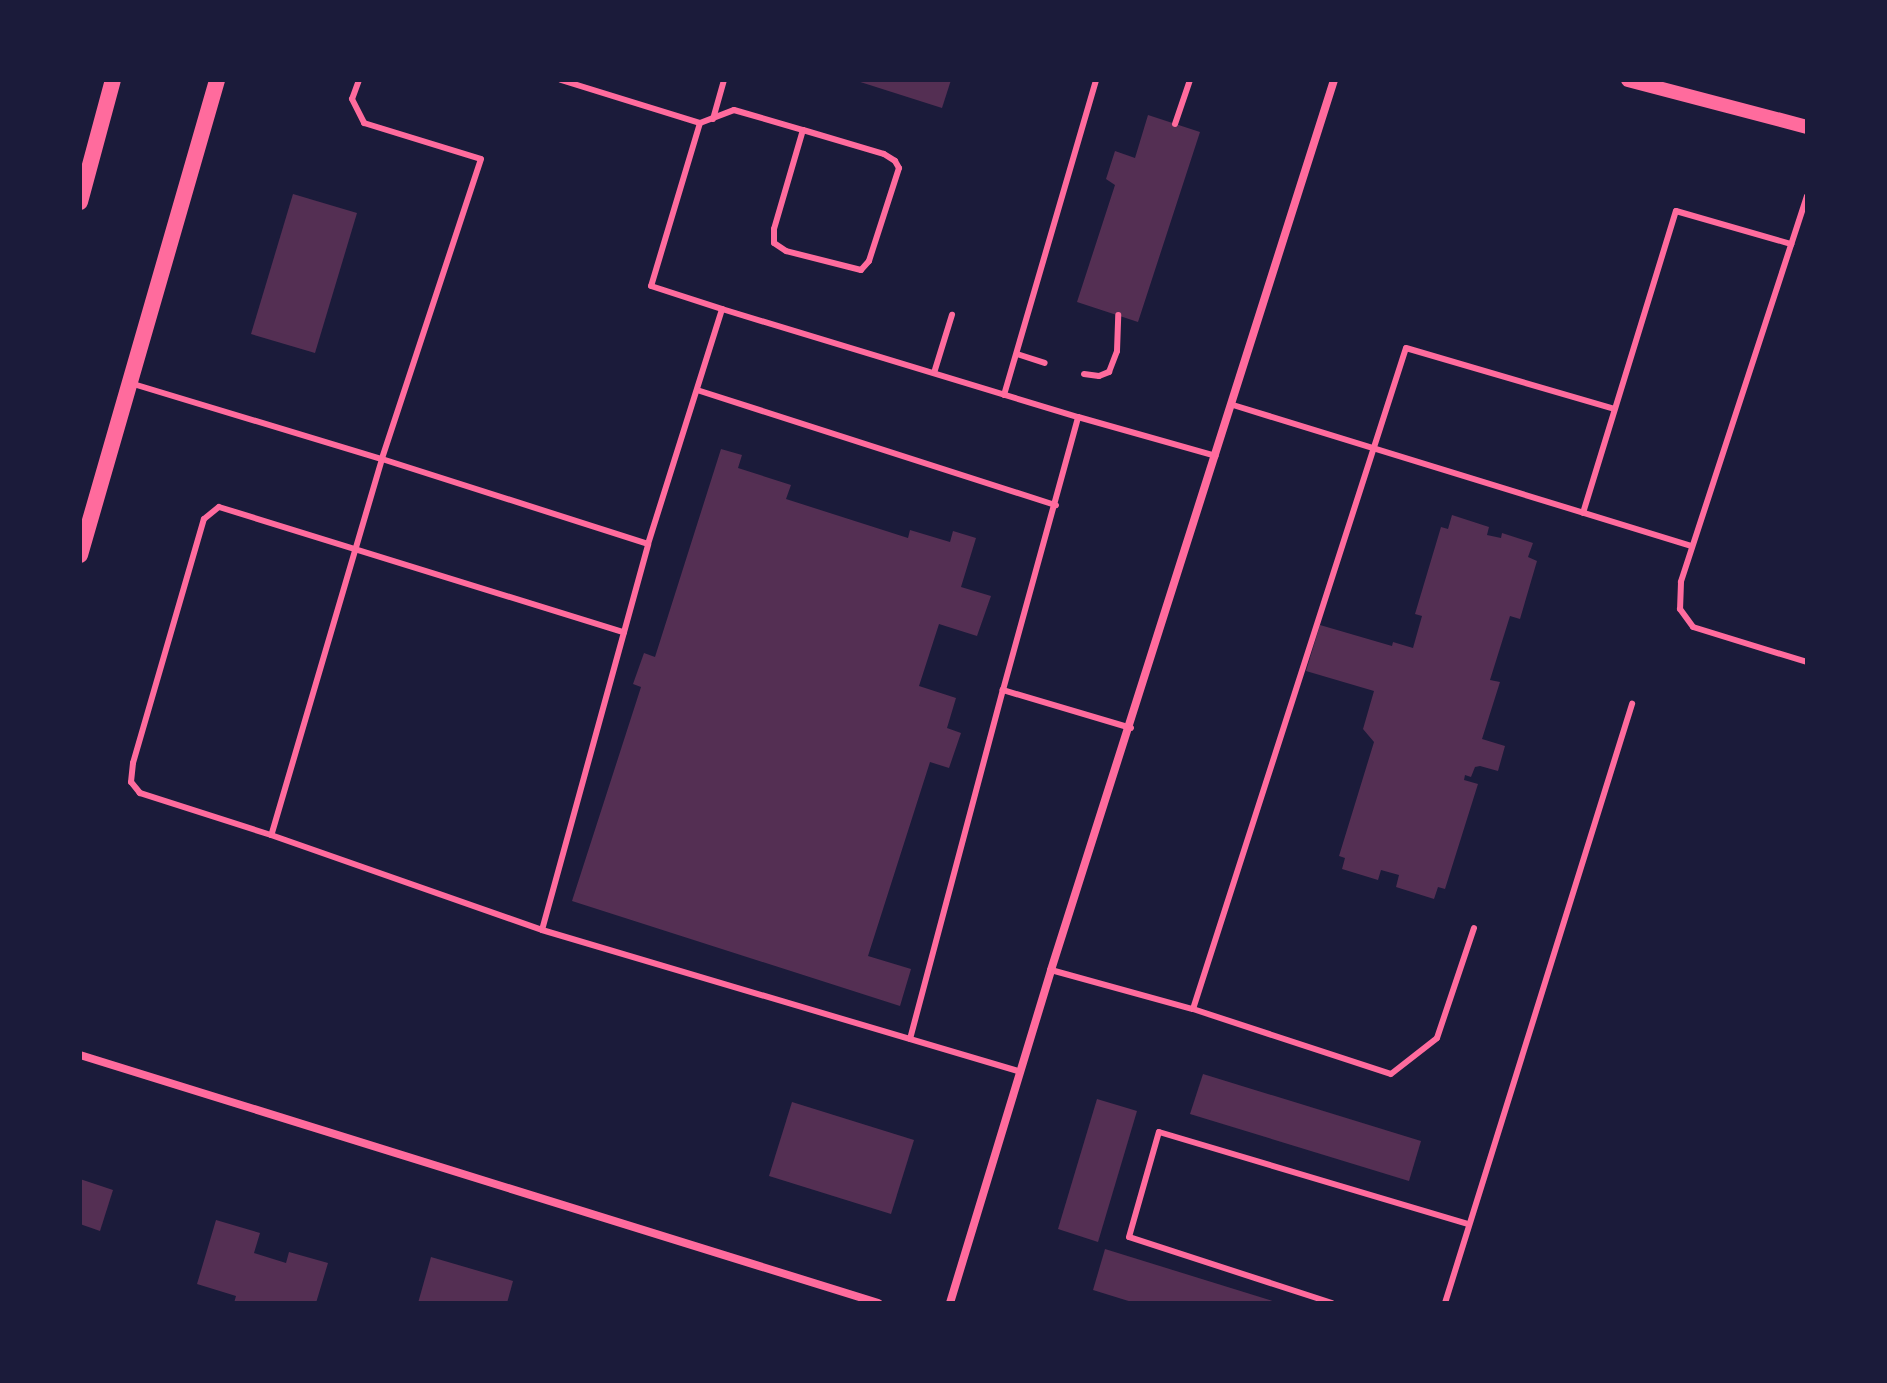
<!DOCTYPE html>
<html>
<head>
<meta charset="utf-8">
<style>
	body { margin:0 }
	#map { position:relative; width:1887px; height:1383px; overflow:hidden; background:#1b1b3a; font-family:"PT Sans",sans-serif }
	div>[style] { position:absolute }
	.building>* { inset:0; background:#542f53 }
	.service>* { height:6px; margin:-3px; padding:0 3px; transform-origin:3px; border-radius:3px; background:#ff6b9d }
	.minor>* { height:8px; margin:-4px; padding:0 4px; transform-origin:4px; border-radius:4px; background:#ff6b9d }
	.tertiary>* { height:14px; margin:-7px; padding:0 7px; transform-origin:7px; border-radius:7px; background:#ff6b9d }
	.secondary>* { height:16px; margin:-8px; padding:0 8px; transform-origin:8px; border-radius:8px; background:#ff6b9d }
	span { translate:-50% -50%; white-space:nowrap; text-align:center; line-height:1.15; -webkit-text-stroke:8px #1b1b3a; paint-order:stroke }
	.frame { position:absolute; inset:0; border:82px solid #1b1b3a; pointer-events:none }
</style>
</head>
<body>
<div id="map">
	<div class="building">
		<i style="clip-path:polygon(854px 80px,951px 80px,942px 108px)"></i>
		<i style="clip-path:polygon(1148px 115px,1200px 132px,1138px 322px,1077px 302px,1115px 185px,1106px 179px,1115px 151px,1135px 158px)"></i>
		<i style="clip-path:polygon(293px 194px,357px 213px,315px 353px,251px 334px)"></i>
		<i style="clip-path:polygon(721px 449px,742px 455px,738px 468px,791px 485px,786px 499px,908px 538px,910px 530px,950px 542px,953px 531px,976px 538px,961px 587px,991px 596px,977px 636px,939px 624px,919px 686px,956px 698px,947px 728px,961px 733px,949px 768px,930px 762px,868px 956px,911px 969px,900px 1006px,572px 901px,641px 687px,633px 684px,644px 653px,655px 657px)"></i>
		<i style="clip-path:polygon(1452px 515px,1489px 527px,1487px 535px,1501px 538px,1502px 533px,1533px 543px,1528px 557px,1537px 561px,1520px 619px,1510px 616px,1490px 680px,1500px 682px,1482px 739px,1505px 746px,1498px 771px,1480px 766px,1475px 767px,1471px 777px,1465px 775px,1464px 780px,1478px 784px,1445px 889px,1438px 887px,1434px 899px,1396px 887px,1399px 875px,1381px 870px,1378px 880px,1342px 869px,1345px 858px,1339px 856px,1374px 742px,1363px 729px,1374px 691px,1306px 671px,1320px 625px,1392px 646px,1393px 642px,1413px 648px,1422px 616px,1415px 614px,1441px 527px,1448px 529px)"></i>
		<i style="clip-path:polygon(1203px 1074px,1421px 1141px,1409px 1181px,1190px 1114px)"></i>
		<i style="clip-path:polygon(1097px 1099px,1137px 1111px,1098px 1242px,1058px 1229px)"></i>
		<i style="clip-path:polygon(792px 1102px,914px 1140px,891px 1214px,769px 1176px)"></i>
		<i style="clip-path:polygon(80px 1179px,113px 1190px,100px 1231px,80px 1224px)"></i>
		<i style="clip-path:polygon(216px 1220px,260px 1233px,254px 1253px,286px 1263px,289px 1252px,328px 1263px,316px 1303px,234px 1303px,236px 1296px,197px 1284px)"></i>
		<i style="clip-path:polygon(1105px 1249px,1276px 1302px,1276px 1303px,1135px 1303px,1093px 1290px)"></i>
		<i style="clip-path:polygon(431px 1257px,513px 1281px,507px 1303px,418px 1303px)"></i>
	</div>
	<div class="service">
		<i style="left:359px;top:80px;width:20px;rotate:110deg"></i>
		<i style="left:352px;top:99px;width:27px;rotate:63deg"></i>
		<i style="left:364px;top:123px;width:122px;rotate:17.1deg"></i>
		<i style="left:481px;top:159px;width:316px;rotate:108.3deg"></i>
		<i style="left:382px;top:459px;width:279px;rotate:17.7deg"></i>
		<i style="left:648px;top:544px;width:246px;rotate:-72.5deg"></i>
		<i style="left:722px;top:309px;width:372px;rotate:16.9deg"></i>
		<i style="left:561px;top:80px;width:145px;rotate:17.2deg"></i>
		<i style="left:700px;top:123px;width:170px;rotate:106.7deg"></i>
		<i style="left:651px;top:286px;width:75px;rotate:17.9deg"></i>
		<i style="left:713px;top:119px;width:41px;rotate:-74.2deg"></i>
		<i style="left:700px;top:123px;width:36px;rotate:-21deg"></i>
		<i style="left:734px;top:110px;width:72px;rotate:16.2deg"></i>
		<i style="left:803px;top:130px;width:84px;rotate:16.5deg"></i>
		<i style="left:884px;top:154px;width:13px;rotate:32deg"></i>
		<i style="left:895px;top:161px;width:8px;rotate:60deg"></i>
		<i style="left:899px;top:168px;width:98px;rotate:107.9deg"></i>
		<i style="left:869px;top:261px;width:12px;rotate:132deg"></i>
		<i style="left:861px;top:270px;width:77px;rotate:-165.8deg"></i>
		<i style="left:786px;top:251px;width:14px;rotate:-146deg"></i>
		<i style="left:774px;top:243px;width:14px;rotate:-90deg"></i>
		<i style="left:774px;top:229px;width:103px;rotate:-73.7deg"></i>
		<i style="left:1175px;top:124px;width:46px;rotate:-71.2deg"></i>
		<i style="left:1807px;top:196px;width:406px;rotate:108.1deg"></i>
		<i style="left:1681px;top:582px;width:27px;rotate:92deg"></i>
		<i style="left:1680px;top:609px;width:22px;rotate:54deg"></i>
		<i style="left:1693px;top:627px;width:119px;rotate:17.1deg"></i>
		<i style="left:1017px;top:354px;width:29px;rotate:18deg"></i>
		<i style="left:934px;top:373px;width:61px;rotate:-72.8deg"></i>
		<i style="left:1084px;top:374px;width:15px;rotate:8deg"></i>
		<i style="left:1099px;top:376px;width:11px;rotate:-22deg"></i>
		<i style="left:1109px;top:372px;width:22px;rotate:-69deg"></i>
		<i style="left:1117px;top:351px;width:36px;rotate:-88deg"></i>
		<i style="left:130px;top:383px;width:263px;rotate:16.8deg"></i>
		<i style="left:382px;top:459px;width:392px;rotate:106.4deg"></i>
		<i style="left:271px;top:835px;width:287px;rotate:19.3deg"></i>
		<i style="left:542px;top:930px;width:499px;rotate:16.5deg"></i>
		<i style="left:697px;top:390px;width:377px;rotate:17.8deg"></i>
		<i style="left:1004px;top:395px;width:328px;rotate:-73.7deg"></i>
		<i style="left:1233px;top:405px;width:480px;rotate:17.1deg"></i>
		<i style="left:1583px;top:513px;width:316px;rotate:-72.9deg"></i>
		<i style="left:1676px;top:211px;width:120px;rotate:16deg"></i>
		<i style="left:1131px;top:728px;width:134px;rotate:-163.5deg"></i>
		<i style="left:1003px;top:690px;width:283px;rotate:-74.6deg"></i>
		<i style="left:1078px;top:417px;width:143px;rotate:15.8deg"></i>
		<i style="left:271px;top:835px;width:138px;rotate:-162.2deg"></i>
		<i style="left:140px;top:793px;width:14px;rotate:-129deg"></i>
		<i style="left:131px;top:782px;width:19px;rotate:-84deg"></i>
		<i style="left:133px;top:763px;width:254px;rotate:-73.8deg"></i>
		<i style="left:204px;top:519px;width:19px;rotate:-39deg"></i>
		<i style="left:219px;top:507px;width:424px;rotate:17.2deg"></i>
		<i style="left:542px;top:930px;width:400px;rotate:-74.6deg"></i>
		<i style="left:1051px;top:970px;width:147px;rotate:15.4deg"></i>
		<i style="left:1193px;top:1009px;width:208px;rotate:18.2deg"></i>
		<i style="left:1391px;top:1074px;width:58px;rotate:-38deg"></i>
		<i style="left:1437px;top:1038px;width:116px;rotate:-71.4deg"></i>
		<i style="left:1193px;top:1009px;width:694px;rotate:-72.14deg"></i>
		<i style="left:1406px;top:348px;width:217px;rotate:16.3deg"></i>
		<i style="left:910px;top:1039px;width:361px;rotate:-75.1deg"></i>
		<i style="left:1332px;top:1303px;width:213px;rotate:-162deg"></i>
		<i style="left:1129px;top:1237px;width:109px;rotate:-74.1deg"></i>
		<i style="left:1159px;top:1132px;width:322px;rotate:16.6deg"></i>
		<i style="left:1445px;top:1303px;width:628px;rotate:-72.66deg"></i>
	</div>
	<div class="minor">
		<i style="left:80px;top:1055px;width:836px;rotate:17.26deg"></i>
		<i style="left:950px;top:1303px;width:348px;rotate:-73.1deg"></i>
		<i style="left:1051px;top:970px;width:934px;rotate:-72.36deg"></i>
	</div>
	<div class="tertiary">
		<i style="left:1628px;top:80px;width:185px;rotate:14.7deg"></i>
	</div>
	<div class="secondary">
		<i style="left:80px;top:202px;width:126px;rotate:-74.9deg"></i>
		<i style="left:80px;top:555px;width:494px;rotate:-73.9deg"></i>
	</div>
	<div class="frame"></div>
</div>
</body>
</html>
